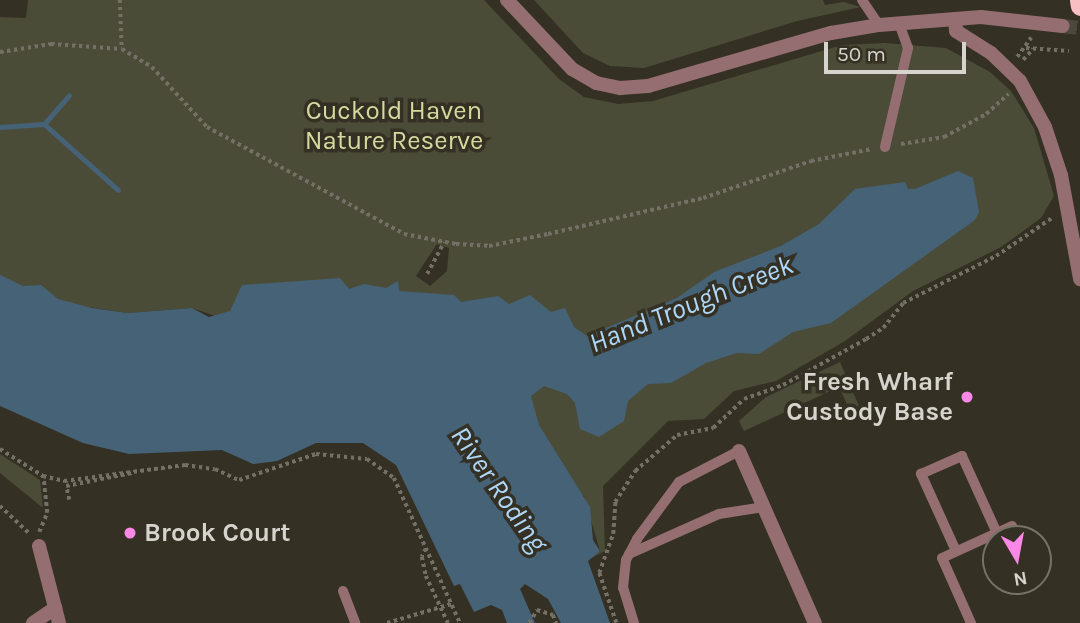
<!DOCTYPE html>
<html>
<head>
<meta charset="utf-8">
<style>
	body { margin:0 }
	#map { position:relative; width:1080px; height:623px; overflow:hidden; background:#343023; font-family:Karla,sans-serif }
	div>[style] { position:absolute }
	.green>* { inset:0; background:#4b4c37 }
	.water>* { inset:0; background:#466277 }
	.stream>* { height:5px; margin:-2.5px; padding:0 2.5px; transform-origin:2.5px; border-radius:2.5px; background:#466277 }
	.minor-tunnel>* { height:14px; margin-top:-7px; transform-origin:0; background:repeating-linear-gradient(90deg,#4c493c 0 14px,transparent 0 21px) }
	.path>* { height:3.5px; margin-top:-1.75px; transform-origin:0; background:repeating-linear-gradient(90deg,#737065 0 3.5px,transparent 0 7px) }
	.service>* { height:10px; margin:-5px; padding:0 5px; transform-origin:5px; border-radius:5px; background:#946e70 }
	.minor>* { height:14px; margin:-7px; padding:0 7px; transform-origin:7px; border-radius:7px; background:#946e70 }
	.trunk>* { height:19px; margin:-9.5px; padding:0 9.5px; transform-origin:9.5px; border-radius:9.5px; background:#f8bec2 }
	.dots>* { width:19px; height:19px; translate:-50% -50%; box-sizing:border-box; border:4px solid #343023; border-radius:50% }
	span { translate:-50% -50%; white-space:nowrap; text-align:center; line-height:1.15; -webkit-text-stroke:7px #343023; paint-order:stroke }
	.park-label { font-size:26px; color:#d6d99e }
	.poi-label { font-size:26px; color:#d6d4cc; font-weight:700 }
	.right { translate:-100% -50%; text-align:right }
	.left { translate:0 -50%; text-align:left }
	.water-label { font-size:28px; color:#add6f7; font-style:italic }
	.north { position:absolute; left:982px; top:525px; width:70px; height:70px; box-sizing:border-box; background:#343023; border:2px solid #757267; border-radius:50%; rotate:170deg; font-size:19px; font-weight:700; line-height:28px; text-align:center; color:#d6d4cc }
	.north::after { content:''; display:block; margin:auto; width:24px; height:32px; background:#fb87e6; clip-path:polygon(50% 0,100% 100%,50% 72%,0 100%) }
	.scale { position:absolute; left:824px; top:42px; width:142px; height:32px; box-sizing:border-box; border:4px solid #d6d4cc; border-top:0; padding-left:9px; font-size:21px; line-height:24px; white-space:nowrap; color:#d6d4cc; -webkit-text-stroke:5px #343023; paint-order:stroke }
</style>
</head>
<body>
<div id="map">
	<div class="green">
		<i style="clip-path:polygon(evenodd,28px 0,484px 0,559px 79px,584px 97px,618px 104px,653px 101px,842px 45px,885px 43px,946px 48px,990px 72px,1011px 91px,1034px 128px,1054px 196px,1041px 218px,1001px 247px,913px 291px,845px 341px,776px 381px,734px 391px,704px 419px,668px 421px,603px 486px,605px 551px,588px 560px,600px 551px,584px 496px,230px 311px,218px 317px,192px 308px,128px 313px,0 294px,0 17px,26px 18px,28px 0,437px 244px,449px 248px,447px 271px,430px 286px,416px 276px,437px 244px)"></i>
		<i style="clip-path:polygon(534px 0,823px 0,825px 5px,844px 2px,861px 7px,797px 21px,644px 68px,610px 66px,583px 53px)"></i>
		<i style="clip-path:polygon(840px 362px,862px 413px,853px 417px,839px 387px,744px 431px,739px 421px,766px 397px)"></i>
		<i style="clip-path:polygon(0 454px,40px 480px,43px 508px,0 473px)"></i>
	</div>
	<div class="water">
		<i style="clip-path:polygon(958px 171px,973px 178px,979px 212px,975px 220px,831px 323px,793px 332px,759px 354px,737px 353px,706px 363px,671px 383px,648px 384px,628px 401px,624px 421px,599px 437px,580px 429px,575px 403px,567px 394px,544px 386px,531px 396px,539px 425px,590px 507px,593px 540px,600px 551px,588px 561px,610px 623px,561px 623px,548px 599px,525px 584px,520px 589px,535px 623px,507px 623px,502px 610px,491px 605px,474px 612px,460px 584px,454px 586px,396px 465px,363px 443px,316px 443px,277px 461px,253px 464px,222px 450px,129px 454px,83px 443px,0 406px,0 275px,23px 286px,41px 285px,58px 299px,92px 308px,128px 313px,192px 308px,209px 317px,230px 311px,242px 285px,340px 278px,349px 289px,364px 284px,386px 288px,398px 281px,399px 291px,454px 295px,461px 302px,498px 296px,509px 304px,530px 295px,551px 312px,565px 308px,574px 327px,587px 336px,677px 298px,714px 272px,781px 246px,819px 224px,855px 189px,905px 182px,908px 189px,915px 189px)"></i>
	</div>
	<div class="stream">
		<i style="left:44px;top:124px;width:38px;rotate:-49deg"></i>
		<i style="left:0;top:127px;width:44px;rotate:-3.9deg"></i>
		<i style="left:44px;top:124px;width:99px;rotate:41.7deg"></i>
	</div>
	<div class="minor-tunnel">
		<i style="left:1063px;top:26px;width:17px;rotate:7deg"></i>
	</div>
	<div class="path">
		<i style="left:120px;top:0;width:49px;rotate:87.7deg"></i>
		<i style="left:1026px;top:48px;width:43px;rotate:4deg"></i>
		<i style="left:0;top:52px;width:52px;rotate:-8.9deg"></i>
		<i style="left:51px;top:44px;width:71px;rotate:4deg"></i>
		<i style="left:122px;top:49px;width:35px;rotate:31deg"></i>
		<i style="left:152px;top:67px;width:81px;rotate:47.5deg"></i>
		<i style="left:207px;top:127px;width:224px;rotate:28.5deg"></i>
		<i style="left:404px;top:234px;width:53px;rotate:10.9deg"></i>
		<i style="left:456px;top:244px;width:33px;rotate:3deg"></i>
		<i style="left:489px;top:246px;width:60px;rotate:-11.5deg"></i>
		<i style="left:548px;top:234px;width:159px;rotate:-13.1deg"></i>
		<i style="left:703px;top:198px;width:114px;rotate:-18.9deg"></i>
		<i style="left:811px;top:161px;width:62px;rotate:-11.1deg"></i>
		<i style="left:1017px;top:57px;width:24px;rotate:-54deg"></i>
		<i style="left:1023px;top:60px;width:15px;rotate:-48deg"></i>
		<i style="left:901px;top:144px;width:44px;rotate:-9.2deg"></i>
		<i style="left:944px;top:137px;width:48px;rotate:-28.7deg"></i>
		<i style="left:986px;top:114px;width:30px;rotate:-42deg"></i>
		<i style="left:427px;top:274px;width:36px;rotate:-62deg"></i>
		<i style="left:0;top:449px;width:51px;rotate:32.1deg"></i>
		<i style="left:43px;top:476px;width:22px;rotate:13deg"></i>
		<i style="left:64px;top:481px;width:122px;rotate:-7.5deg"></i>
		<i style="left:185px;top:465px;width:30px;rotate:8deg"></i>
		<i style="left:215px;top:469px;width:26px;rotate:25deg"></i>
		<i style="left:239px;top:480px;width:81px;rotate:-18.7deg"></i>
		<i style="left:316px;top:454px;width:51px;rotate:5.6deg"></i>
		<i style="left:367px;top:459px;width:33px;rotate:35deg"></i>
		<i style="left:394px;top:478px;width:159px;rotate:65.5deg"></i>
		<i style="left:69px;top:500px;width:14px;rotate:-102deg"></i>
		<i style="left:66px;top:486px;width:67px;rotate:-11.1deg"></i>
		<i style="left:0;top:506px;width:40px;rotate:43deg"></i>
		<i style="left:39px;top:532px;width:21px;rotate:-67deg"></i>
		<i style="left:47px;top:513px;width:37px;rotate:-96deg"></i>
		<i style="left:426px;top:549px;width:9px;rotate:117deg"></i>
		<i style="left:422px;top:557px;width:19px;rotate:78deg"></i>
		<i style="left:426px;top:576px;width:52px;rotate:64.9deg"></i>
		<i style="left:387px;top:623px;width:67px;rotate:-16.5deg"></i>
		<i style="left:529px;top:623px;width:15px;rotate:-58deg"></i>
		<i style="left:537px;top:610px;width:17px;rotate:17deg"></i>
		<i style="left:553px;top:615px;width:9px;rotate:69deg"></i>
		<i style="left:616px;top:623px;width:53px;rotate:-108.8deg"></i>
		<i style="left:599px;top:573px;width:41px;rotate:-70.3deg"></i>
		<i style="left:613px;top:534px;width:32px;rotate:-86deg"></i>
		<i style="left:615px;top:502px;width:37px;rotate:-57deg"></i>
		<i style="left:635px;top:471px;width:55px;rotate:-40.6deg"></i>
		<i style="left:677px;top:435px;width:37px;rotate:-11deg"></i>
		<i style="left:713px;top:428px;width:42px;rotate:-43.1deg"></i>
		<i style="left:744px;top:399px;width:41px;rotate:-19.7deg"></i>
		<i style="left:783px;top:385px;width:95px;rotate:-29deg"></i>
		<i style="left:866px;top:339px;width:20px;rotate:-33deg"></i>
		<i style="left:883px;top:328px;width:32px;rotate:-51deg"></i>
		<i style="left:903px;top:303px;width:104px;rotate:-26.8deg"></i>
		<i style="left:996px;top:256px;width:68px;rotate:-34.2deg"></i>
	</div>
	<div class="service">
		<i style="left:862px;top:0;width:30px;rotate:56deg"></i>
		<i style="left:885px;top:147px;width:102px;rotate:-76.9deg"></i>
		<i style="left:908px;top:48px;width:27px;rotate:-110deg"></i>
		<i style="left:956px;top:551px;width:85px;rotate:-114.4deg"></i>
		<i style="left:921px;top:474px;width:45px;rotate:-23.7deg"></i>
		<i style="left:962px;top:456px;width:85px;rotate:65.6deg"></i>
		<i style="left:629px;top:554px;width:98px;rotate:-24deg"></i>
		<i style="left:719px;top:514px;width:46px;rotate:-8.8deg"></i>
		<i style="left:343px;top:591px;width:34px;rotate:69deg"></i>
		<i style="left:634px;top:623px;width:37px;rotate:-107deg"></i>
		<i style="left:623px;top:588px;width:28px;rotate:-84deg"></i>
		<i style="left:626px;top:560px;width:24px;rotate:-62deg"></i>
		<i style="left:637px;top:539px;width:71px;rotate:-53.6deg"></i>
		<i style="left:679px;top:482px;width:68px;rotate:-27.3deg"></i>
		<i style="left:971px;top:623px;width:71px;rotate:-114deg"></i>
		<i style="left:942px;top:558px;width:77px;rotate:-24.6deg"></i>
	</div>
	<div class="minor">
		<i style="left:507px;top:0;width:95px;rotate:46.7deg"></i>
		<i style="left:572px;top:69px;width:28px;rotate:30deg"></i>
		<i style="left:596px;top:83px;width:25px;rotate:12deg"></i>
		<i style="left:620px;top:88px;width:28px;rotate:-4deg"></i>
		<i style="left:648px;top:86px;width:191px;rotate:-16.2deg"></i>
		<i style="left:831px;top:33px;width:49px;rotate:-9.5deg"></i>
		<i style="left:879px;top:25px;width:102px;rotate:-4.5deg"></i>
		<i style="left:981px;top:17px;width:82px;rotate:6.3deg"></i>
		<i style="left:955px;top:19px;width:12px;rotate:85deg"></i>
		<i style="left:956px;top:31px;width:41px;rotate:32.2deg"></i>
		<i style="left:991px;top:53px;width:40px;rotate:44deg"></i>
		<i style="left:1020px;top:81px;width:52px;rotate:61.5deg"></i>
		<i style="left:1045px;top:127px;width:51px;rotate:71.6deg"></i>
		<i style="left:1061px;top:175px;width:106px;rotate:79.6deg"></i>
		<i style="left:739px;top:451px;width:188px;rotate:66.2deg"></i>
		<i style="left:39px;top:546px;width:80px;rotate:75.4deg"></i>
		<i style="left:33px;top:623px;width:27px;rotate:-34deg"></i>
	</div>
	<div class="trunk">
		<i style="left:1079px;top:0;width:6px;rotate:81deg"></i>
	</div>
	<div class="dots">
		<i style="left:967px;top:397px;background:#fb87e6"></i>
		<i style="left:130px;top:533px;background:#fb87e6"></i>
	</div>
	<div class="park-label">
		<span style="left:394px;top:126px">Cuckold Haven<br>Nature Reserve</span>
	</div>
	<div class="poi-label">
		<span class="right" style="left:953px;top:397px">Fresh Wharf<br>Custody Base</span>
		<span class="left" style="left:144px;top:533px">Brook Court</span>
	</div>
	<div class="water-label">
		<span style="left:691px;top:304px;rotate:-22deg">Hand Trough Creek</span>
		<span style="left:499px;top:489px;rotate:55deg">River Roding</span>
	</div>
	<div class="north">N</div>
	<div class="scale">50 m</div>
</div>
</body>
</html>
